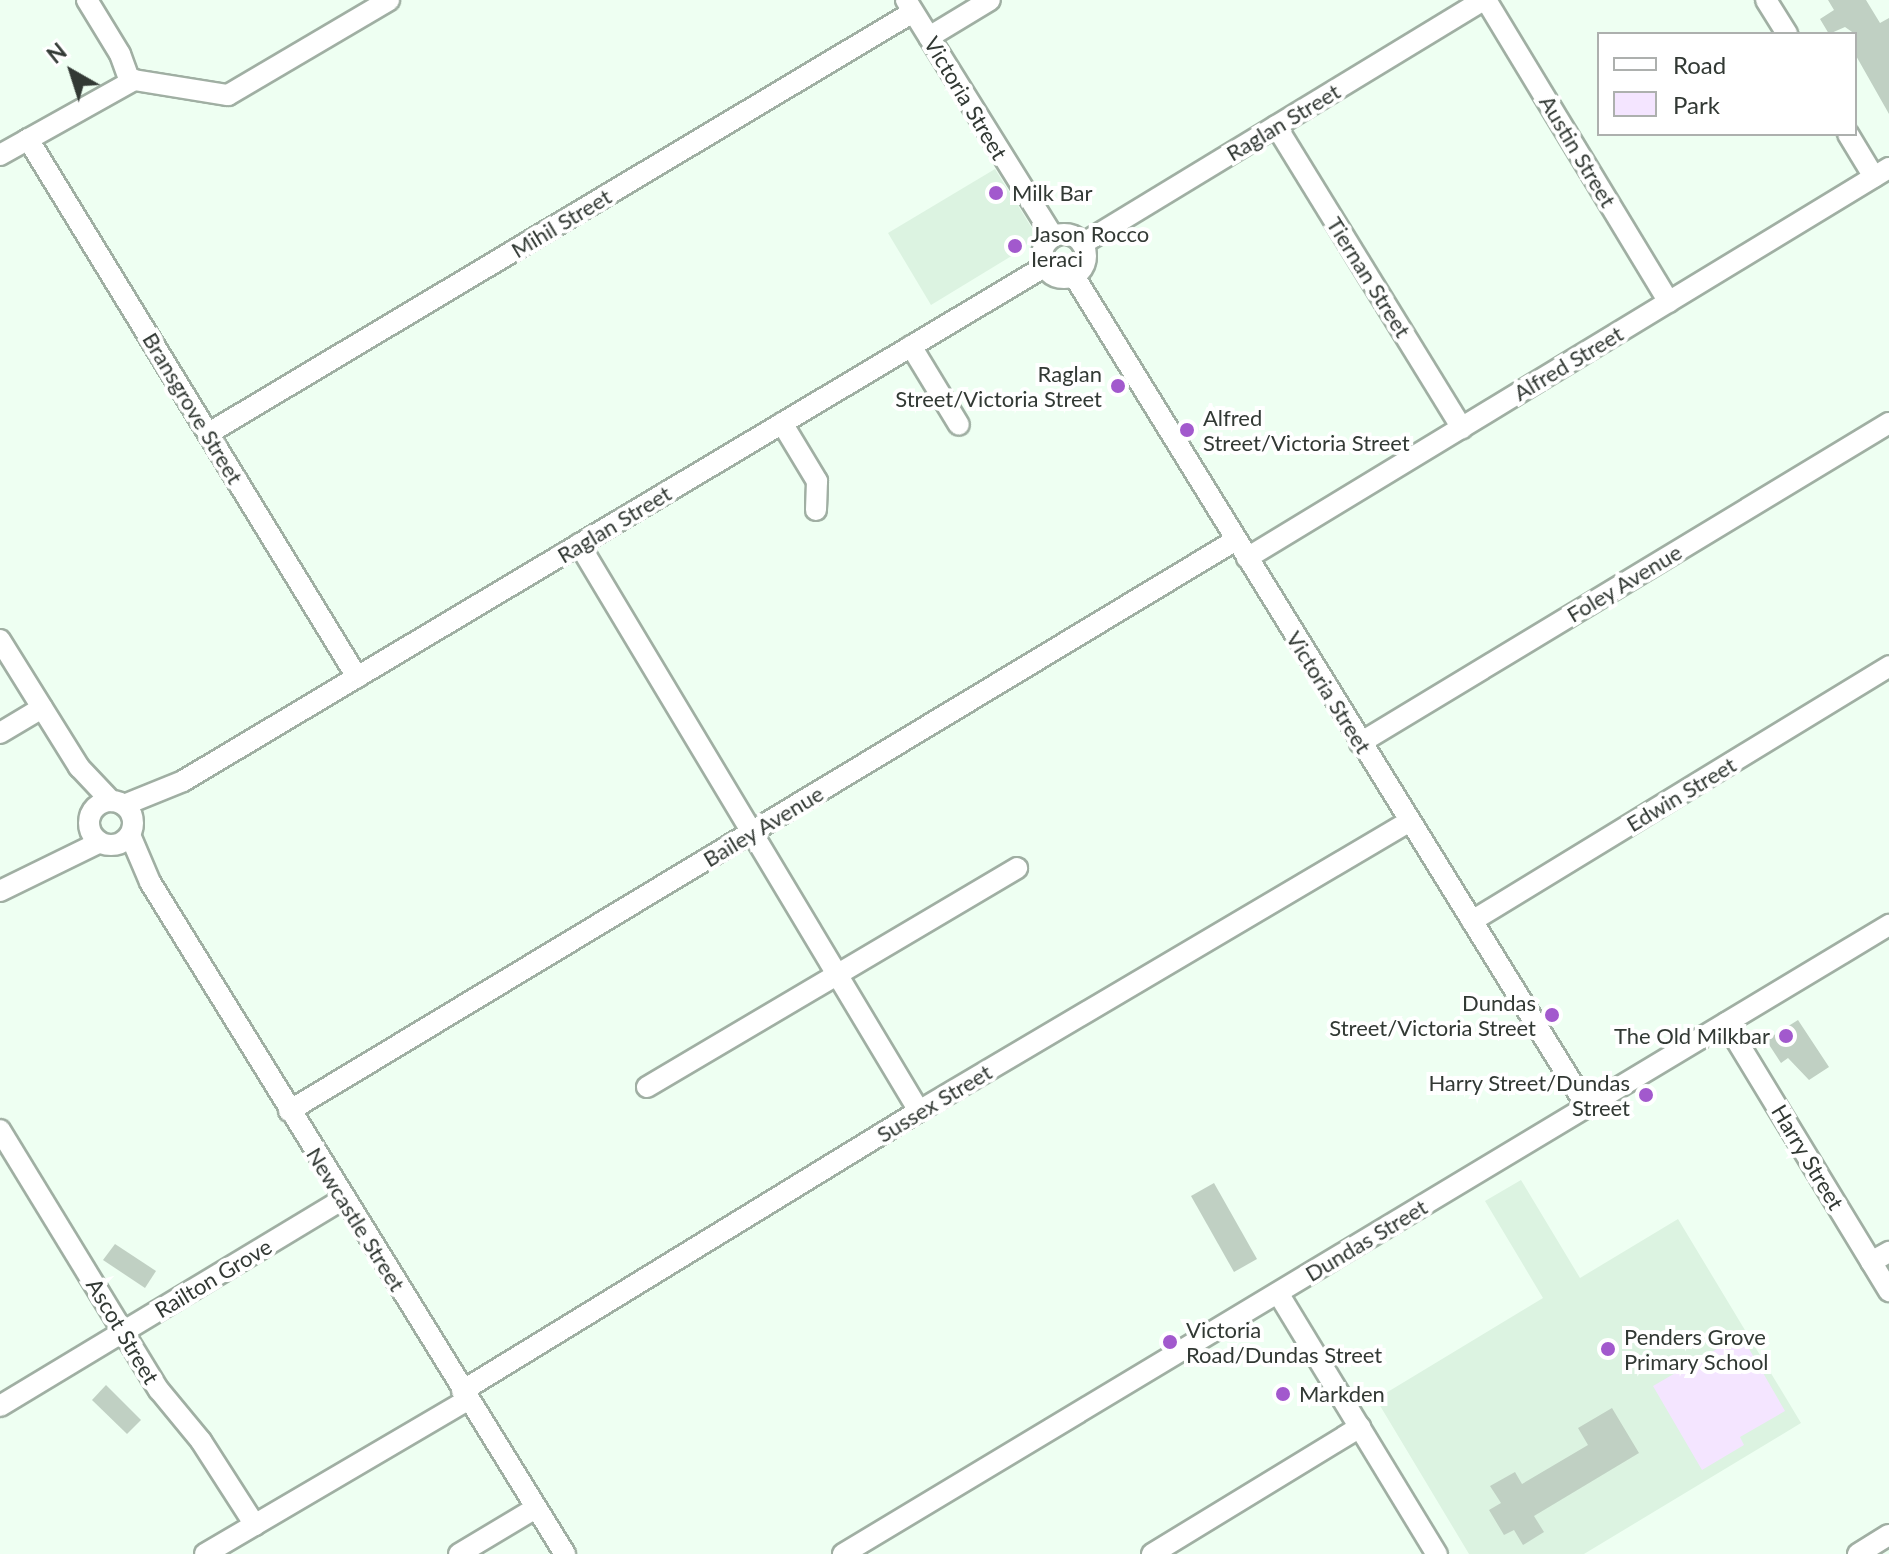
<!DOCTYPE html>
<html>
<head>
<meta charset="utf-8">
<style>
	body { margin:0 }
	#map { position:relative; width:1889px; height:1554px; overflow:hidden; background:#eefff2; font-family:Lato,sans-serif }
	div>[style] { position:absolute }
	.built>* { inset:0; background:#dcf3e1 }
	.green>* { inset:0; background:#f4e5ff }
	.building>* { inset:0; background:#c0d0c3 }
	.roads { filter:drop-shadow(2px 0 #a0afa3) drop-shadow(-2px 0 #a0afa3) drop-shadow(0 2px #a0afa3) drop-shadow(0 -2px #a0afa3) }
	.minor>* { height:20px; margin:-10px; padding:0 10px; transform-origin:10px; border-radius:10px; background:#fff }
	.minor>.ring { margin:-10px; padding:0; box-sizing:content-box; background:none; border:20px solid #fff; border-radius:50% }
	.dots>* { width:22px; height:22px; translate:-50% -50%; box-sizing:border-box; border:4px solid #fff; border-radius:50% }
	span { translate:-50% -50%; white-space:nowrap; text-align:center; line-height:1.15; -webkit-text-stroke:8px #fff; paint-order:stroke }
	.street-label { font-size:22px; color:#323934 }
	.poi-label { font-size:22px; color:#323934 }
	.left { translate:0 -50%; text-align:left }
	.right { translate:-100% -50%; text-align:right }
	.legend { position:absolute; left:1597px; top:32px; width:260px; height:104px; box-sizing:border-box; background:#fff; border:2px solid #adb0ae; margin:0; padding:10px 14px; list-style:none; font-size:24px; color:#323934 }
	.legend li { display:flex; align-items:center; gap:16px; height:40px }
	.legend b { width:40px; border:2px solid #adb0ae }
	.north { position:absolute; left:32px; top:32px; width:80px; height:80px; -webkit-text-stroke:6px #fff; paint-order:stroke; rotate:321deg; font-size:22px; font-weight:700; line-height:32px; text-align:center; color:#323934 }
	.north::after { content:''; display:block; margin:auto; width:28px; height:36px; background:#323934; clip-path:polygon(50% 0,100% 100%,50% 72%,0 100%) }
</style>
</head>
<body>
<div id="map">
	<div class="built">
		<i style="clip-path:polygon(995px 169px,1035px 233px,1023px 249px,931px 305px,888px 233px)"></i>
		<i style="clip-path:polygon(1521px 1180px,1580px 1278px,1678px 1219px,1801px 1423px,1584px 1554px,1469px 1554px,1376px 1399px,1543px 1298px,1485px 1201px)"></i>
	</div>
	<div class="green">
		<i style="clip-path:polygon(1741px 1335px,1785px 1411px,1740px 1437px,1744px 1445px,1702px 1470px,1653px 1386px)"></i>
	</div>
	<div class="building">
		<i style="clip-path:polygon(1828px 0,1866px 0,1880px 23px,1889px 18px,1889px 114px,1855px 54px,1855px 34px,1845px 27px,1829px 34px,1820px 19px,1834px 10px)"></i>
		<i style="clip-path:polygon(1798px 1020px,1829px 1067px,1809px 1080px,1788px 1058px,1781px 1063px,1766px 1040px)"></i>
		<i style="clip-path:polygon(1214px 1183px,1257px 1259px,1234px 1272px,1191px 1196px)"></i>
		<i style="clip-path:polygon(115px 1244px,156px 1271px,145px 1288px,103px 1260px)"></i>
		<i style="clip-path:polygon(106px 1385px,141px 1420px,127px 1434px,92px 1400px)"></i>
		<i style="clip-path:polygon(1612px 1408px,1639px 1453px,1534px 1516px,1544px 1532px,1523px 1545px,1514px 1530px,1504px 1535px,1489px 1510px,1501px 1503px,1490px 1486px,1515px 1472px,1522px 1484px,1588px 1445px,1578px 1428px)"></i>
	</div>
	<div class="roads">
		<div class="minor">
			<i style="left:87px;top:0;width:63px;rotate:58.6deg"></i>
			<i style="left:120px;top:54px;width:29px;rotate:70deg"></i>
			<i style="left:906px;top:0;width:278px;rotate:58.1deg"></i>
			<i style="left:1486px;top:0;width:353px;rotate:58.8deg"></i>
			<i style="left:1766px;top:0;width:40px;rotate:58deg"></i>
			<i style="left:929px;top:37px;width:71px;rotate:-31.2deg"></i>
			<i style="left:1276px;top:126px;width:355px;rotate:58.4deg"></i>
			<i style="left:1848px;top:134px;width:50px;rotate:58.8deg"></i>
			<i style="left:28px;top:139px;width:631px;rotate:58.55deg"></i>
			<i style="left:0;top:155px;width:154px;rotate:-29.2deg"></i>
			<i style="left:134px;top:80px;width:95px;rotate:9.1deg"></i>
			<i style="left:228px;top:95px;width:187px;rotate:-30.5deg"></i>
			<i class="ring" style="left:1042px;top:234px;width:24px;height:24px"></i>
			<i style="left:1082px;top:244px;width:469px;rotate:-31.3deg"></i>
			<i style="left:1074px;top:276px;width:977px;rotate:58.31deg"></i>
			<i style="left:911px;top:346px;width:92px;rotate:58.7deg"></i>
			<i style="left:782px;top:423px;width:68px;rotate:58.9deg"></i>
			<i style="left:817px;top:481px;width:29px;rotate:92deg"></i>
			<i style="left:209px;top:433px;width:820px;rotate:-30.88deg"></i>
			<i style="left:579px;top:544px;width:661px;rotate:59.05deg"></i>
			<i style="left:1247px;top:558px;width:751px;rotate:-31.28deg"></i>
			<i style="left:0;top:640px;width:150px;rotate:58.1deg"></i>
			<i style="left:79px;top:767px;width:47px;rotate:46.7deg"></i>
			<i style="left:0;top:733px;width:49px;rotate:-30.8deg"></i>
			<i style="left:1360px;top:743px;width:618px;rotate:-31.17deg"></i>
			<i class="ring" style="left:89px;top:801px;width:24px;height:24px"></i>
			<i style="left:124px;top:805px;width:64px;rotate:-22.1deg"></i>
			<i style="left:183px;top:781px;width:1003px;rotate:-30.84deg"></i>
			<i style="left:130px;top:835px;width:51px;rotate:66.9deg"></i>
			<i style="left:150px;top:882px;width:790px;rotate:58.3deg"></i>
			<i style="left:0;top:891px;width:111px;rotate:-26.1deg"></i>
			<i style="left:1472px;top:921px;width:489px;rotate:-31.4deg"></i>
			<i style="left:1726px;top:1023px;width:314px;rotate:58.7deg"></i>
			<i style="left:647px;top:1087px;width:430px;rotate:-30.6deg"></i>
			<i style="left:289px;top:1111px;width:1106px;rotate:-31.09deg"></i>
			<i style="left:0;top:1130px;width:305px;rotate:58.6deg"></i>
			<i style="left:159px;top:1390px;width:66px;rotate:50.5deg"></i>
			<i style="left:201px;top:1441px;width:100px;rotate:57.3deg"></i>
			<i style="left:1871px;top:1262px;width:21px;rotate:-29deg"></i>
			<i style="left:1278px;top:1293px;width:306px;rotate:58.7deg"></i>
			<i style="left:462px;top:1391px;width:536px;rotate:-31.5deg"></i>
			<i style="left:919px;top:1111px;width:570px;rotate:-30.57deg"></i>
			<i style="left:0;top:1406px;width:401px;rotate:-31.1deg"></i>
			<i style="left:205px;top:1554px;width:304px;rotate:-30.4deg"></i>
			<i style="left:459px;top:1554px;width:90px;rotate:-30.9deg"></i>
			<i style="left:843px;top:1554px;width:1221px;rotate:-31.02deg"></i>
			<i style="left:1152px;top:1554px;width:244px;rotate:-31.4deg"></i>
			<i style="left:1858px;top:1554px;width:36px;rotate:-32deg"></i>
		</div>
	</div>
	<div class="dots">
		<i style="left:996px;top:193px;background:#a259cd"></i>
		<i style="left:1015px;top:246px;background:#a259cd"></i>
		<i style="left:1118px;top:386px;background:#a259cd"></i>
		<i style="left:1187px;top:430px;background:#a259cd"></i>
		<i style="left:1552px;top:1015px;background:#a259cd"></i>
		<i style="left:1786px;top:1036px;background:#a259cd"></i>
		<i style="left:1646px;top:1095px;background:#a259cd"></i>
		<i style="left:1170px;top:1342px;background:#a259cd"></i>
		<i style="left:1608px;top:1349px;background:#a259cd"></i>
		<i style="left:1283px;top:1394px;background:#a259cd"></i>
	</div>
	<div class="street-label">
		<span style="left:966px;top:98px;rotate:59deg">Victoria Street</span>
		<span style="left:1283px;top:122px;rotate:-31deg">Raglan Street</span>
		<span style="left:1578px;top:151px;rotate:59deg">Austin Street</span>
		<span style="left:561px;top:223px;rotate:-31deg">Mihil Street</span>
		<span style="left:1369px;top:277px;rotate:58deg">Tiernan Street</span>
		<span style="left:1568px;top:363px;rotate:-31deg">Alfred Street</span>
		<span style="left:193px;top:408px;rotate:59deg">Bransgrove Street</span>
		<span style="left:614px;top:524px;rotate:-31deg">Raglan Street</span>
		<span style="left:1624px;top:583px;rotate:-31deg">Foley Avenue</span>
		<span style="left:1329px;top:692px;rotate:58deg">Victoria Street</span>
		<span style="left:1681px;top:794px;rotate:-31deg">Edwin Street</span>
		<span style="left:763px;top:826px;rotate:-31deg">Bailey Avenue</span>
		<span style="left:934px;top:1103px;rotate:-31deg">Sussex Street</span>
		<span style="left:1808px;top:1157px;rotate:59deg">Harry Street</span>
		<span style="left:356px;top:1219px;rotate:58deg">Newcastle Street</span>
		<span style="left:1366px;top:1240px;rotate:-31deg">Dundas Street</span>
		<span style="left:213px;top:1278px;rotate:-31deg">Railton Grove</span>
		<span style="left:123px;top:1331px;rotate:59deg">Ascot Street</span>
	</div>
	<div class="poi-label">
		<span class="left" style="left:1012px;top:193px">Milk Bar</span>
		<span class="left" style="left:1031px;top:246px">Jason Rocco<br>Ieraci</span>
		<span class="right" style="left:1102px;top:386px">Raglan<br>Street/Victoria Street</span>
		<span class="left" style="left:1203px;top:430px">Alfred<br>Street/Victoria Street</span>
		<span class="right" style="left:1536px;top:1015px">Dundas<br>Street/Victoria Street</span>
		<span class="right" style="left:1770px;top:1036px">The Old Milkbar</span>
		<span class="right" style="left:1630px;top:1095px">Harry Street/Dundas<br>Street</span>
		<span class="left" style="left:1186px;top:1342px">Victoria<br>Road/Dundas Street</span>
		<span class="left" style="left:1624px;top:1349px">Penders Grove<br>Primary School</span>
		<span class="left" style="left:1299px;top:1394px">Markden</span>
	</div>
	<ul class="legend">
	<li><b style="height:10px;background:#fff"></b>Road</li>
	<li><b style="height:22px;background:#f4e5ff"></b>Park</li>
	</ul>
	<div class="north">N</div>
</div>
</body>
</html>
